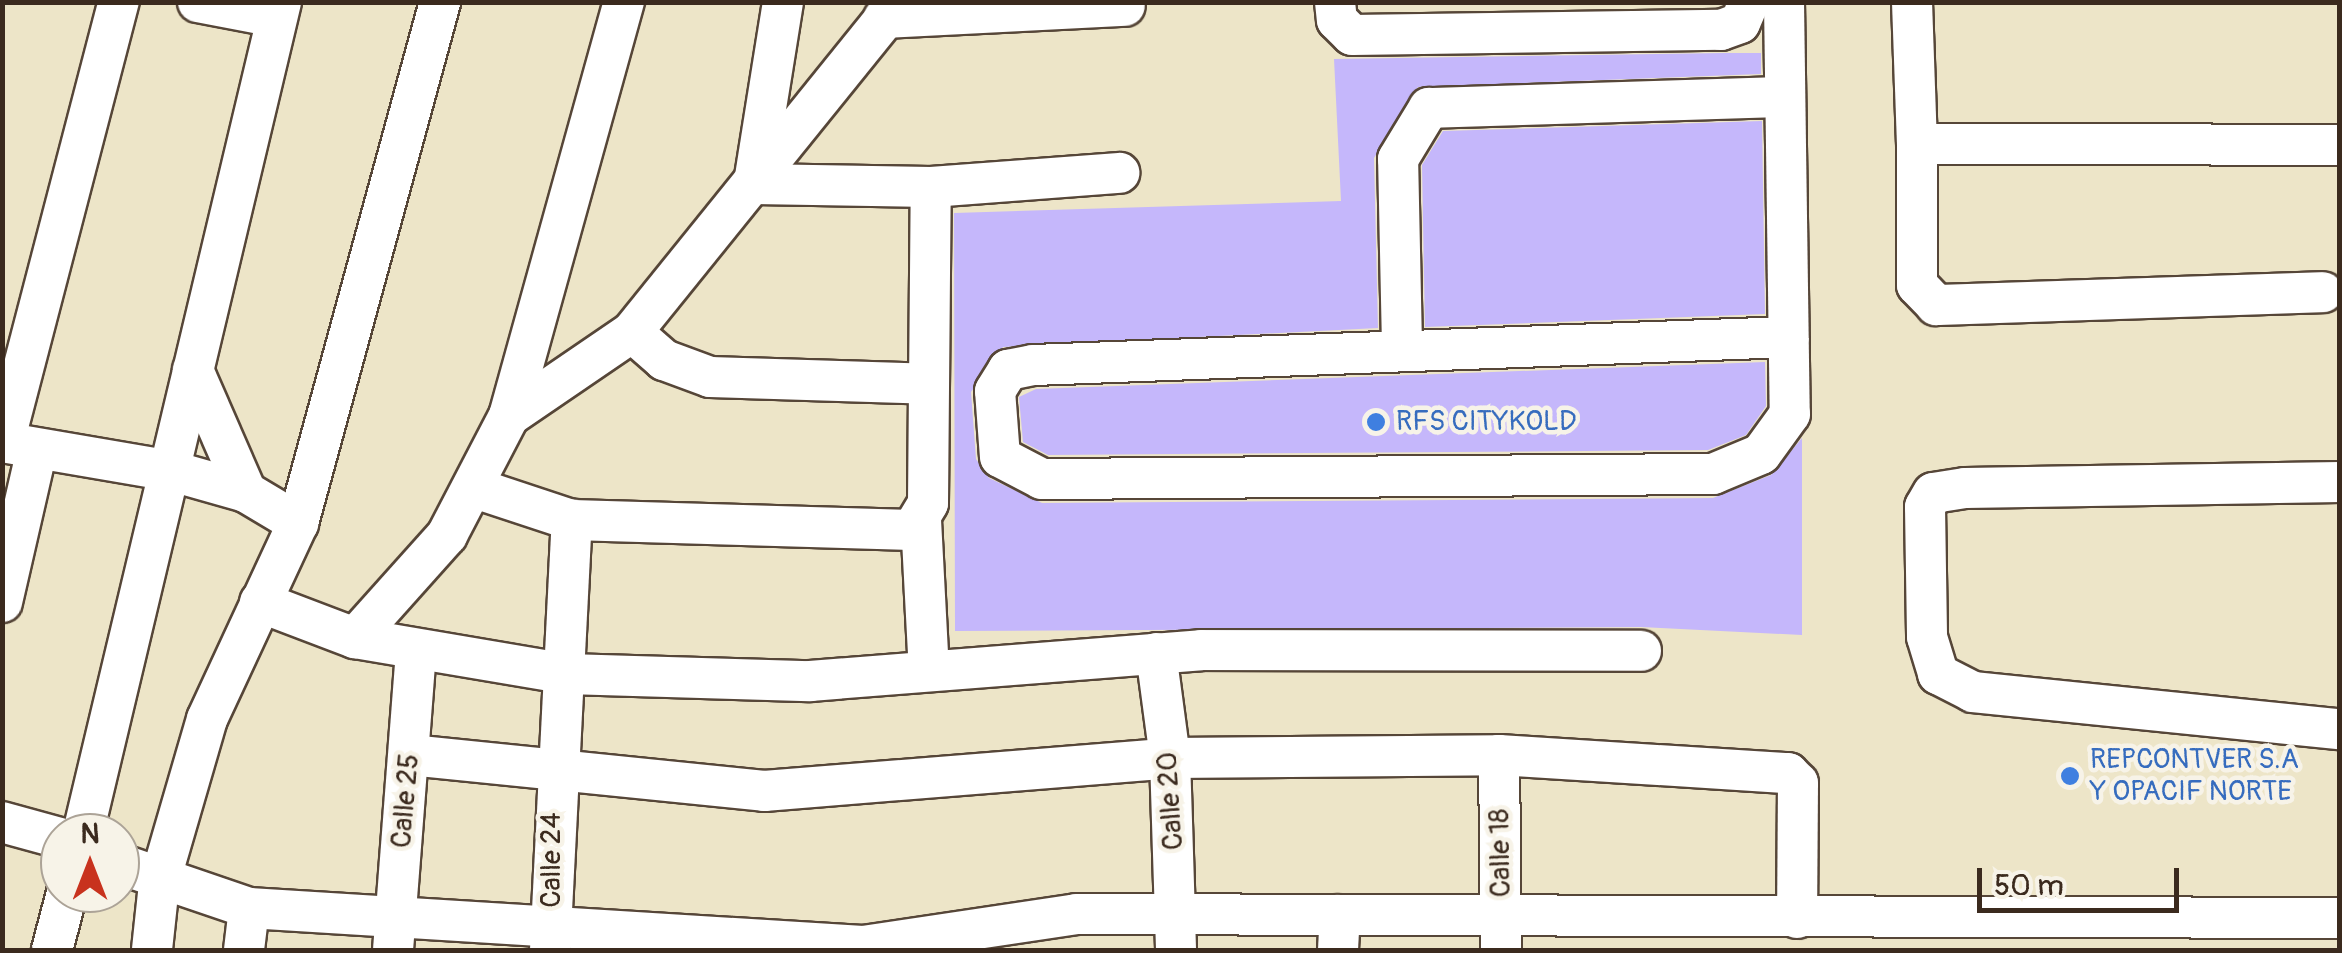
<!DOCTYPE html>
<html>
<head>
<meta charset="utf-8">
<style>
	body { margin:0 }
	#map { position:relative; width:2342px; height:953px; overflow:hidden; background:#ede5c8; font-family:Pangolin,sans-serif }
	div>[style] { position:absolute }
	.building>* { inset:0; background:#c5b7fb }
	.roads { filter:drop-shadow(2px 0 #564638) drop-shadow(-2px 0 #564638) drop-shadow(0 2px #564638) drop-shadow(0 -2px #564638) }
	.minor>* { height:40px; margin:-20px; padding:0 20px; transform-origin:20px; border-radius:20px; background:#fff }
	.dots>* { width:28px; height:28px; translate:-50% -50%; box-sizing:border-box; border:5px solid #f7f3e8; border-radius:50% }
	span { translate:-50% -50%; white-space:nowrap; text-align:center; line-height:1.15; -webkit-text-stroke:9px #f7f3e8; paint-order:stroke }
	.shop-label { font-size:28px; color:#366cbe }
	.left { translate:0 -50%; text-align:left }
	.street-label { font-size:28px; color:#3b2a1e }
	.frame { position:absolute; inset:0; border:5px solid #3b2a1e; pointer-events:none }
	.north { position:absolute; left:40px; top:813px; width:100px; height:100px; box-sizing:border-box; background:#f7f3e8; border:2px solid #aca397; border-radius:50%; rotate:0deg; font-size:28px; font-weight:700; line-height:40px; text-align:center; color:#3b2a1e }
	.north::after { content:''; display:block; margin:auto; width:35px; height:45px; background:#c8321e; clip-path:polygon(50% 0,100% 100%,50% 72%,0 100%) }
	.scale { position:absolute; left:1977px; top:868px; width:202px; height:45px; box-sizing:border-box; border:5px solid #3b2a1e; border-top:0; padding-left:12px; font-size:30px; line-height:35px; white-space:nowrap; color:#3b2a1e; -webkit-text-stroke:8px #f7f3e8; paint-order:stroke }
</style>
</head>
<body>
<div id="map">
	<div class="building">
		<i style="clip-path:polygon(1724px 53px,1761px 53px,1761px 74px,1418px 87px,1374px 158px,1378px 328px,1003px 347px,971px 392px,976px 459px,989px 478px,1042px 503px,1713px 498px,1771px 475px,1802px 438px,1802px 635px,1641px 627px,955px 631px,954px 213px,1341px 201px,1334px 59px)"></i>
		<i style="clip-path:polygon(1762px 121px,1765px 314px,1425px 327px,1422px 165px,1443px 131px)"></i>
		<i style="clip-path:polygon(1765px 362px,1766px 406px,1746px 435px,1708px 450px,1048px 455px,1023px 442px,1019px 397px,1036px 389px)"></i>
	</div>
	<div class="roads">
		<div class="minor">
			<i style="left:198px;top:2px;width:80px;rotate:10.8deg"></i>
			<i style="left:783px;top:2px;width:184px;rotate:99.1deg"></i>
			<i style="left:754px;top:184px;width:177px;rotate:1deg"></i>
			<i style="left:931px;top:187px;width:189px;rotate:-4.3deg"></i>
			<i style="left:1335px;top:2px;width:18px;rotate:84deg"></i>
			<i style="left:1337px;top:20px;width:21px;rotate:45deg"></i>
			<i style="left:1352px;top:35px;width:369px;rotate:-0.8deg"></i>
			<i style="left:1721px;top:30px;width:20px;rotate:-20deg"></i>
			<i style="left:1740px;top:23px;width:23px;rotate:-67deg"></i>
			<i style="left:1784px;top:2px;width:412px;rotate:89.2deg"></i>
			<i style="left:1790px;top:414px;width:49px;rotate:125.9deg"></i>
			<i style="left:1761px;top:454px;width:52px;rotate:157.4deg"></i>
			<i style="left:1713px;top:474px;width:671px;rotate:179.57deg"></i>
			<i style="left:1042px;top:479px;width:47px;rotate:-152.4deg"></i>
			<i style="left:1000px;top:457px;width:66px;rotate:-94.3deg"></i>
			<i style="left:995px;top:391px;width:25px;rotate:-58deg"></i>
			<i style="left:1008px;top:370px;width:25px;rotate:-11deg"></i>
			<i style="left:1033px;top:365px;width:756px;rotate:-2.12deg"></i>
			<i style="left:1912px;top:2px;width:142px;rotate:88deg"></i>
			<i style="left:1917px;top:144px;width:423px;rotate:0.1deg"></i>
			<i style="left:884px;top:18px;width:241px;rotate:-2.9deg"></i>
			<i style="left:1917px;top:144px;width:141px;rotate:90deg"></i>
			<i style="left:1917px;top:285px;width:28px;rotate:46deg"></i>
			<i style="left:1936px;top:305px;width:387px;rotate:-1.9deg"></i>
			<i style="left:632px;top:332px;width:43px;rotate:41.2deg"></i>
			<i style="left:664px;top:360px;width:49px;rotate:20.3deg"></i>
			<i style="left:710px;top:377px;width:218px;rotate:1.8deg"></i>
			<i style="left:1402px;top:346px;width:187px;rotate:-91.2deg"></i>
			<i style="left:1398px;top:159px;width:60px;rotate:-58.7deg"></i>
			<i style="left:1429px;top:108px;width:356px;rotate:-1.8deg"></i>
			<i style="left:193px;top:370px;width:133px;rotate:66.5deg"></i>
			<i style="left:509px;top:416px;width:149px;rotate:-34.3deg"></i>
			<i style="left:632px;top:332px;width:424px;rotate:-51.1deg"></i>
			<i style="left:2px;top:442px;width:172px;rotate:9.7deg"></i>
			<i style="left:172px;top:471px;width:77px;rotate:15.8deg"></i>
			<i style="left:246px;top:492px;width:61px;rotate:30.8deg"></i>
			<i style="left:298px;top:523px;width:216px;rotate:114.9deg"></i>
			<i style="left:207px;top:719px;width:172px;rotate:106.2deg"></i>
			<i style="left:159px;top:884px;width:66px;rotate:96.1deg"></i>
			<i style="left:4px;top:442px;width:455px;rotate:-75.4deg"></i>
			<i style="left:2340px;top:482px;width:375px;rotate:179.1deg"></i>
			<i style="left:1965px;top:488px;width:32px;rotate:171deg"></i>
			<i style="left:1933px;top:493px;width:16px;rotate:120deg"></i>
			<i style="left:1925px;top:507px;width:130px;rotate:89.1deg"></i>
			<i style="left:1927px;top:637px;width:39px;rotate:73deg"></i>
			<i style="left:1938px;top:674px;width:39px;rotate:27deg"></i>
			<i style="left:1973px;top:692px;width:369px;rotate:5.8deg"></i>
			<i style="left:478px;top:489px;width:99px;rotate:18.3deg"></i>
			<i style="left:572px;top:520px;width:340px;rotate:1.7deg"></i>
			<i style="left:912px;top:530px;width:31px;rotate:-59deg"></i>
			<i style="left:928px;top:503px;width:316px;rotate:-89.5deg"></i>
			<i style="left:921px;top:520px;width:151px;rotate:87deg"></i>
			<i style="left:298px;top:523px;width:540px;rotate:-74.75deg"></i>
			<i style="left:2px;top:602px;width:157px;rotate:-77.1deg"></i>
			<i style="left:260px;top:602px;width:102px;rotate:20.8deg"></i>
			<i style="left:355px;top:638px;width:215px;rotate:9.6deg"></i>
			<i style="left:567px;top:674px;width:243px;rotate:1.7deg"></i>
			<i style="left:810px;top:681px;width:392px;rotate:-4.5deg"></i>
			<i style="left:1201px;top:650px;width:440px;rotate:0.1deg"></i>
			<i style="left:355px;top:638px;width:138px;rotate:-48.2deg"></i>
			<i style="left:447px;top:535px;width:134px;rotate:-62.5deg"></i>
			<i style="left:509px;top:416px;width:430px;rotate:-74.5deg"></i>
			<i style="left:1156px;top:653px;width:106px;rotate:82.4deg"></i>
			<i style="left:1170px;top:758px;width:192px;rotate:88.2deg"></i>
			<i style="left:410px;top:755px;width:356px;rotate:5.8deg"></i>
			<i style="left:764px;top:791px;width:407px;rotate:-4.6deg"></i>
			<i style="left:1170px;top:758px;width:329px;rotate:-0.5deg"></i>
			<i style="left:1499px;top:755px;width:290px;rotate:3.6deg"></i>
			<i style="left:1788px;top:773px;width:14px;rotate:45deg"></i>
			<i style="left:1798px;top:783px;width:135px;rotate:90.4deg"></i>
			<i style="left:1499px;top:755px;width:195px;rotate:89.4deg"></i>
			<i style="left:2px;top:822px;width:60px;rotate:15.4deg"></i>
			<i style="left:83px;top:833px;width:854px;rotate:-76.6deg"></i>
			<i style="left:120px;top:864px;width:136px;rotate:18.8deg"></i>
			<i style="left:249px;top:908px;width:615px;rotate:3.54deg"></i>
			<i style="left:863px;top:946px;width:215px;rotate:-8.5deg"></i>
			<i style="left:1076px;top:914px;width:1264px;rotate:0.18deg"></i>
			<i style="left:52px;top:950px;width:59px;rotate:-75.3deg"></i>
			<i style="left:244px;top:950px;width:42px;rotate:-83.2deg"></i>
			<i style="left:393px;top:950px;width:300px;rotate:-85.6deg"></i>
			<i style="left:550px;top:950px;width:431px;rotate:-87.1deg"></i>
			<i style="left:1338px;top:950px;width:35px;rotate:-87deg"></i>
		</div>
	</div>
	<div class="dots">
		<i style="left:1376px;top:422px;background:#3f7fe0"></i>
		<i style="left:2070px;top:776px;background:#3f7fe0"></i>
	</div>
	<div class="shop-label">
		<span class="left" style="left:1396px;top:422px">RFS CITYKOLD</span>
		<span class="left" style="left:2090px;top:776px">REPCONTVER S.A<br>Y OPACIF NORTE</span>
	</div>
	<div class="street-label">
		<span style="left:406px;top:801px;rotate:-85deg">Calle 25</span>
		<span style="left:1171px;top:801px;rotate:-94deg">Calle 20</span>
		<span style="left:1501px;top:853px;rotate:-91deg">Calle 18</span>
		<span style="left:552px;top:860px;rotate:-90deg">Calle 24</span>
	</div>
	<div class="frame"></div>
	<div class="north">N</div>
	<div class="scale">50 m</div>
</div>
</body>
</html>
